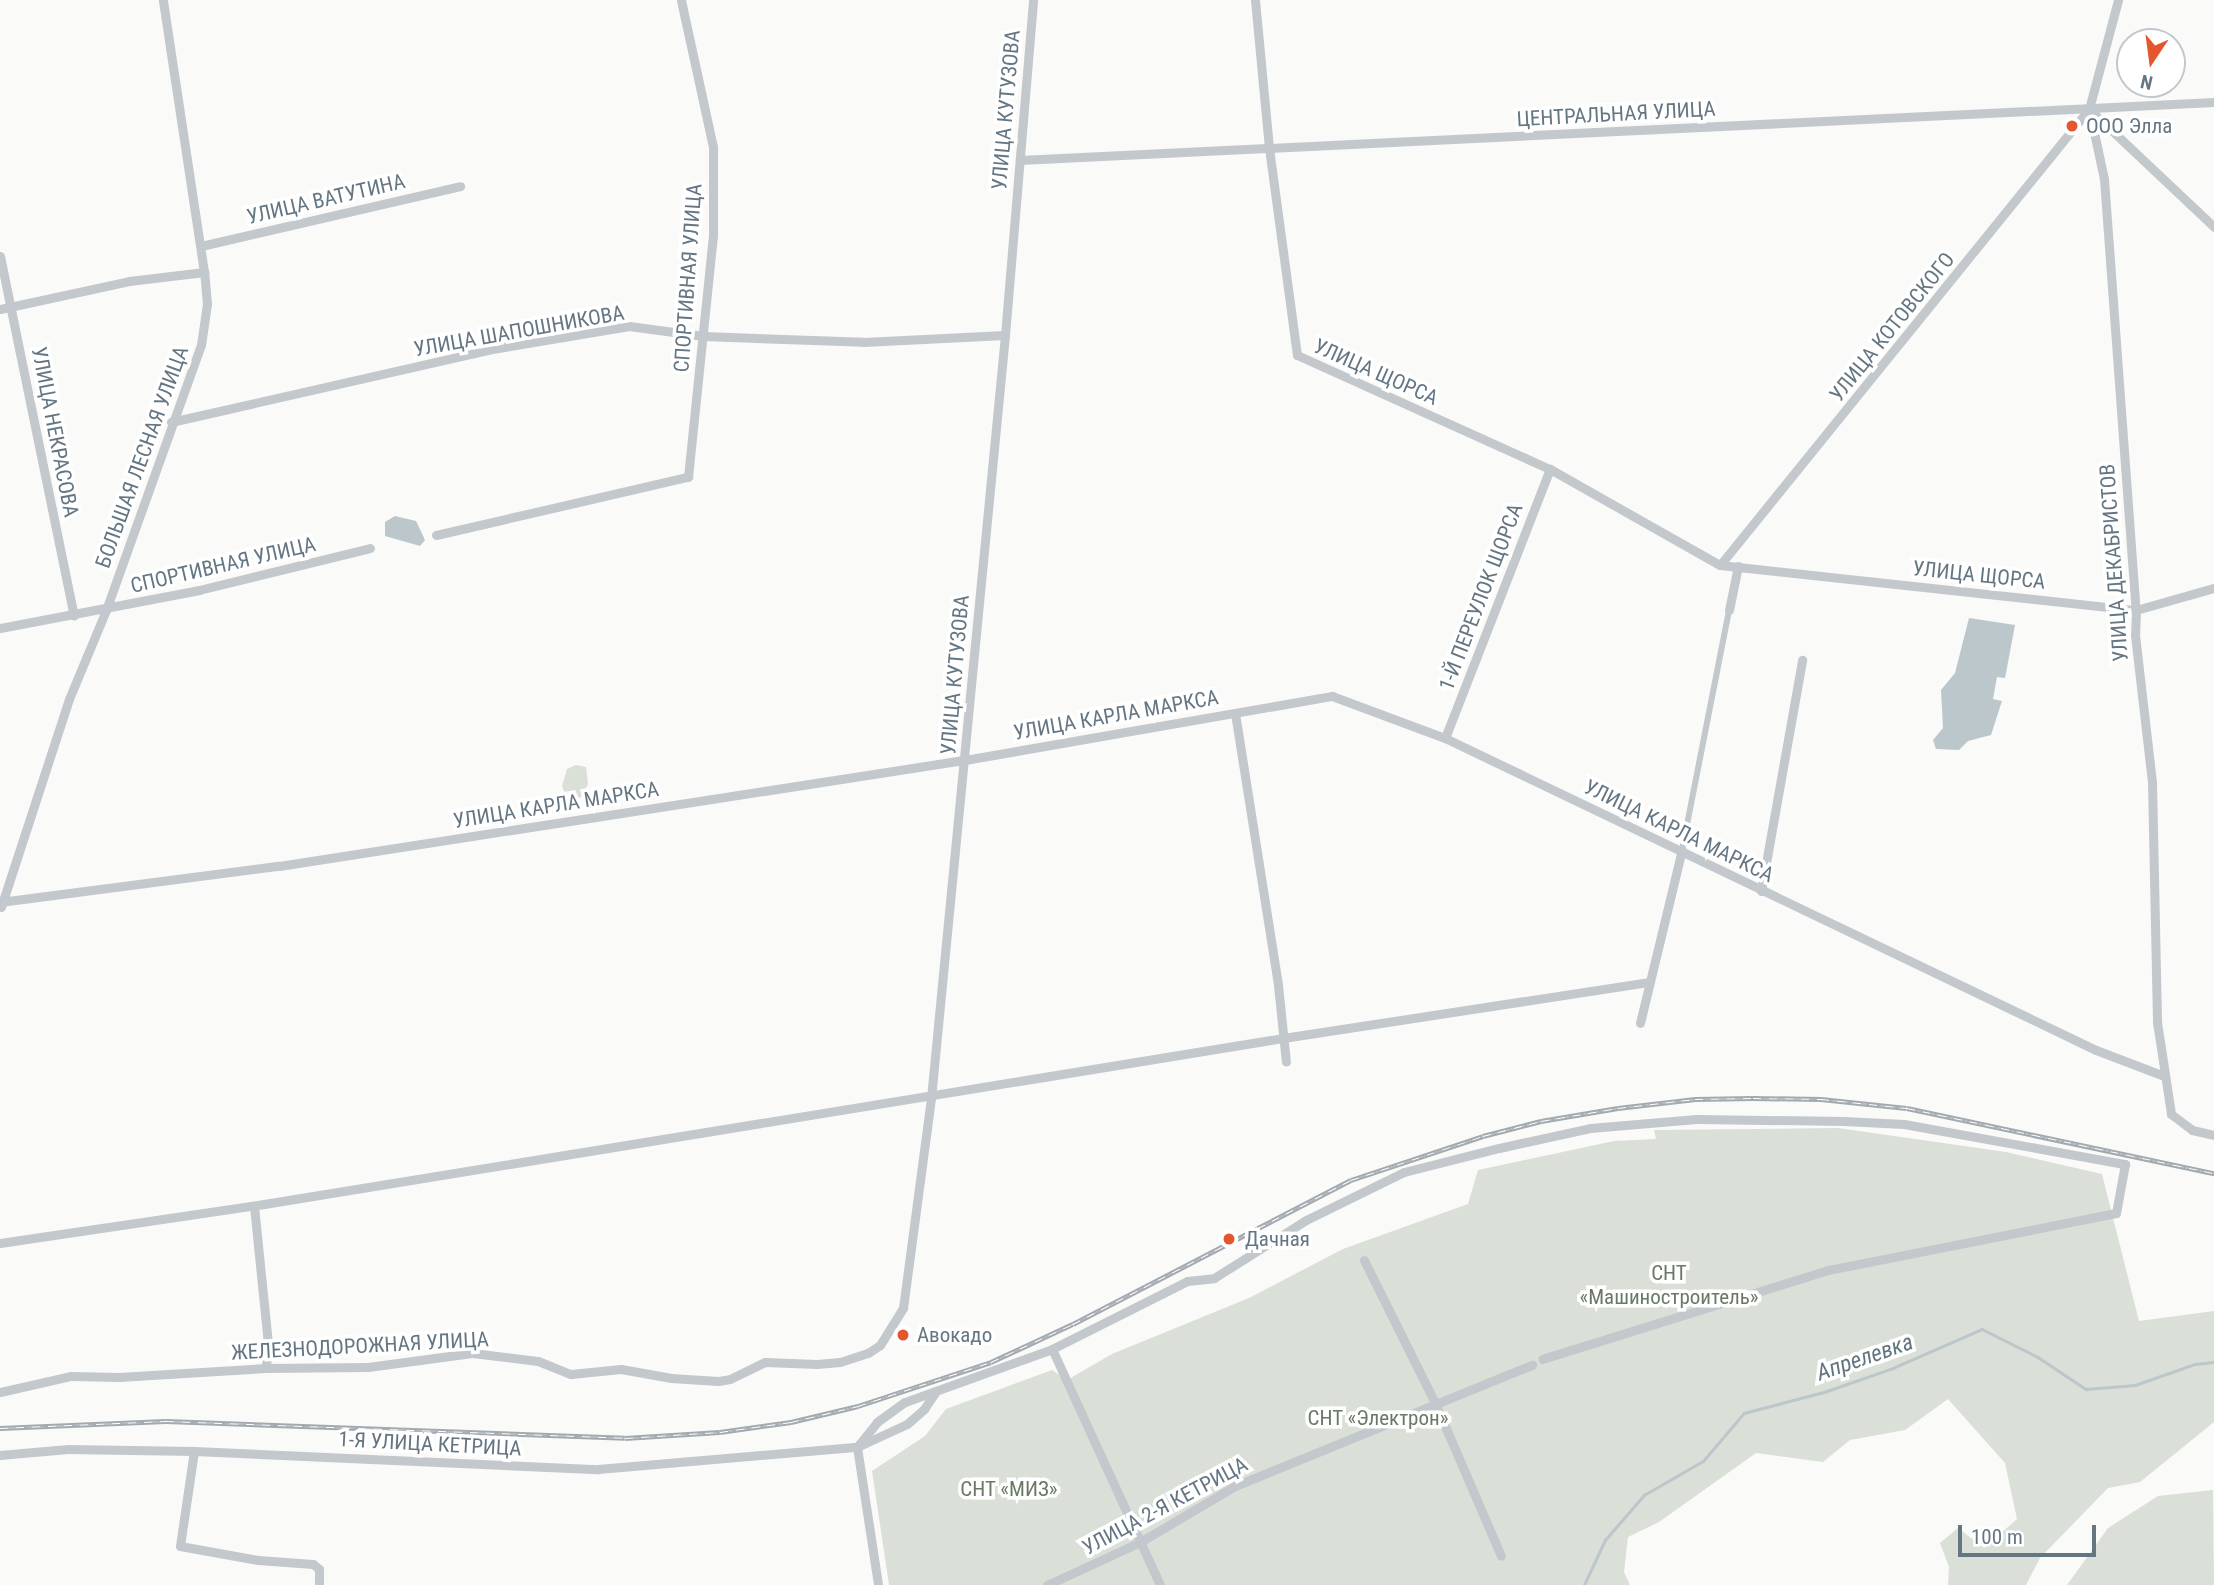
<!DOCTYPE html>
<html>
<head>
<meta charset="utf-8">
<style>
	body { margin:0 }
	#map { position:relative; width:2214px; height:1585px; overflow:hidden; background:#fafaf8; font-family:"Roboto Condensed",sans-serif }
	div>[style] { position:absolute }
	.green>* { inset:0; background:#dadfd7 }
	.water>* { inset:0; background:#bbc7cb }
	.stream>* { height:2.5px; margin:-1.25px; padding:0 1.25px; transform-origin:1.25px; border-radius:1.25px; background:#bbc7cb }
	.pedestrian>* { height:6px; margin:-3px; padding:0 3px; transform-origin:3px; border-radius:3px; background:#c3c8cc }
	.minor>* { height:9px; margin:-4.5px; padding:0 4.5px; transform-origin:4.5px; border-radius:4.5px; background:#c3c8cc }
	.rail>* { height:5px; margin-top:-2.5px; transform-origin:0; background:repeating-linear-gradient(90deg,#fff 0 8px,#a2aab0 0 16px); box-sizing:border-box; border-block:2px solid #a2aab0 }
	.dots>* { width:19px; height:19px; translate:-50% -50%; box-sizing:border-box; border:4px solid #fff; border-radius:50% }
	span { translate:-50% -50%; white-space:nowrap; text-align:center; line-height:1.15; -webkit-text-stroke:7px #fff; paint-order:stroke }
	.street-label { font-size:21px; color:#657683 }
	.poi-label { font-size:21px; color:#657683 }
	.left { translate:0 -50%; text-align:left }
	.park-label { font-size:21px; color:#687a64 }
	.water-label { font-size:23px; color:#60757c; font-style:italic }
	.north { position:absolute; left:2116px; top:28px; width:70px; height:70px; box-sizing:border-box; background:#fff; border:2px solid #c1c8cd; border-radius:50%; rotate:193deg; font-size:19px; font-weight:700; line-height:28px; text-align:center; color:#657683 }
	.north::after { content:''; display:block; margin:auto; width:24px; height:32px; background:#e4572e; clip-path:polygon(50% 0,100% 100%,50% 72%,0 100%) }
	.scale { position:absolute; left:1958px; top:1525px; width:138px; height:32px; box-sizing:border-box; border:4px solid #657683; border-top:0; padding-left:9px; font-size:21px; line-height:24px; white-space:nowrap; color:#657683; -webkit-text-stroke:5px #fff; paint-order:stroke }
</style>
</head>
<body>
<div id="map">
	<div class="green">
		<i style="clip-path:polygon(576px 765px,586px 767px,588px 784px,582px 797px,575px 798px,566px 796px,562px 786px,567px 769px)"></i>
		<i style="clip-path:polygon(1838px 1128px,2006px 1152px,2102px 1174px,2139px 1321px,2214px 1311px,2214px 1422px,2140px 1482px,2108px 1488px,2040px 1558px,2026px 1585px,1948px 1585px,1949px 1567px,1940px 1543px,1958px 1528px,1984px 1548px,2017px 1519px,2005px 1463px,1948px 1399px,1905px 1430px,1850px 1440px,1823px 1462px,1756px 1453px,1659px 1522px,1628px 1537px,1624px 1572px,1630px 1585px,889px 1585px,872px 1471px,925px 1436px,946px 1409px,1052px 1370px,1067px 1380px,1112px 1354px,1249px 1298px,1343px 1249px,1468px 1204px,1478px 1170px,1614px 1141px,1656px 1139px,1654px 1130px)"></i>
		<i style="clip-path:polygon(2213px 1490px,2214px 1585px,2067px 1585px,2108px 1528px,2158px 1496px)"></i>
	</div>
	<div class="water">
		<i style="clip-path:polygon(395px 516px,416px 521px,425px 540px,420px 546px,385px 536px,385px 522px)"></i>
		<i style="clip-path:polygon(1969px 618px,2015px 625px,2005px 678px,1997px 677px,1993px 699px,2002px 701px,1991px 735px,1968px 741px,1959px 750px,1936px 749px,1933px 740px,1943px 728px,1941px 690px,1955px 673px)"></i>
	</div>
	<div class="stream">
		<i style="left:1584px;top:1585px;width:50px;rotate:-65deg"></i>
		<i style="left:1605px;top:1540px;width:60px;rotate:-49.1deg"></i>
		<i style="left:1644px;top:1495px;width:68px;rotate:-30deg"></i>
		<i style="left:1703px;top:1461px;width:63px;rotate:-49.5deg"></i>
		<i style="left:1744px;top:1413px;width:83px;rotate:-14.7deg"></i>
		<i style="left:1824px;top:1392px;width:73px;rotate:-19.2deg"></i>
		<i style="left:1893px;top:1368px;width:97px;rotate:-23.7deg"></i>
		<i style="left:1982px;top:1329px;width:63px;rotate:26.6deg"></i>
		<i style="left:2038px;top:1357px;width:58px;rotate:33.7deg"></i>
		<i style="left:2086px;top:1389px;width:49px;rotate:-4.7deg"></i>
		<i style="left:2135px;top:1385px;width:64px;rotate:-19.3deg"></i>
		<i style="left:2195px;top:1364px;width:19px;rotate:-6deg"></i>
	</div>
	<div class="pedestrian">
		<i style="left:1682px;top:850px;width:245px;rotate:-78.9deg"></i>
	</div>
	<div class="minor">
		<i style="left:1255px;top:0;width:149px;rotate:84.6deg"></i>
		<i style="left:1269px;top:148px;width:209px;rotate:82.3deg"></i>
		<i style="left:1297px;top:355px;width:277px;rotate:24.3deg"></i>
		<i style="left:1550px;top:469px;width:195px;rotate:29.5deg"></i>
		<i style="left:1720px;top:565px;width:418px;rotate:6.2deg"></i>
		<i style="left:2136px;top:610px;width:81px;rotate:-15.8deg"></i>
		<i style="left:2118px;top:0;width:113px;rotate:104.9deg"></i>
		<i style="left:2089px;top:109px;width:72px;rotate:77.9deg"></i>
		<i style="left:2104px;top:179px;width:432px;rotate:85.8deg"></i>
		<i style="left:2136px;top:610px;width:25px;rotate:92deg"></i>
		<i style="left:2135px;top:635px;width:148px;rotate:83.4deg"></i>
		<i style="left:2152px;top:782px;width:240px;rotate:88.8deg"></i>
		<i style="left:2157px;top:1022px;width:93px;rotate:81.3deg"></i>
		<i style="left:2171px;top:1114px;width:26px;rotate:37deg"></i>
		<i style="left:2192px;top:1130px;width:23px;rotate:13deg"></i>
		<i style="left:1020px;top:160px;width:1195px;rotate:-2.78deg"></i>
		<i style="left:201px;top:246px;width:266px;rotate:-13deg"></i>
		<i style="left:0;top:256px;width:367px;rotate:78.4deg"></i>
		<i style="left:0;top:309px;width:132px;rotate:-12.2deg"></i>
		<i style="left:129px;top:281px;width:76px;rotate:-6.8deg"></i>
		<i style="left:171px;top:422px;width:329px;rotate:-12.8deg"></i>
		<i style="left:492px;top:349px;width:139px;rotate:-9.5deg"></i>
		<i style="left:629px;top:326px;width:75px;rotate:7.7deg"></i>
		<i style="left:703px;top:336px;width:160px;rotate:2.1deg"></i>
		<i style="left:863px;top:342px;width:142px;rotate:-2.8deg"></i>
		<i style="left:436px;top:535px;width:259px;rotate:-13deg"></i>
		<i style="left:688px;top:477px;width:242px;rotate:-84.1deg"></i>
		<i style="left:713px;top:236px;width:89px;rotate:-90deg"></i>
		<i style="left:713px;top:147px;width:150px;rotate:-102.3deg"></i>
		<i style="left:1720px;top:565px;width:587px;rotate:-51.02deg"></i>
		<i style="left:2089px;top:109px;width:172px;rotate:43.3deg"></i>
		<i style="left:1729px;top:610px;width:45px;rotate:-78.4deg"></i>
		<i style="left:0;top:628px;width:203px;rotate:-10.8deg"></i>
		<i style="left:199px;top:590px;width:176px;rotate:-13.8deg"></i>
		<i style="left:1235px;top:713px;width:275px;rotate:81deg"></i>
		<i style="left:1278px;top:985px;width:77px;rotate:84.1deg"></i>
		<i style="left:1445px;top:738px;width:289px;rotate:-68.7deg"></i>
		<i style="left:1761px;top:891px;width:235px;rotate:-79.9deg"></i>
		<i style="left:0;top:902px;width:281px;rotate:-7.4deg"></i>
		<i style="left:279px;top:866px;width:281px;rotate:-8.8deg"></i>
		<i style="left:557px;top:823px;width:413px;rotate:-8.8deg"></i>
		<i style="left:965px;top:760px;width:373px;rotate:-9.9deg"></i>
		<i style="left:1332px;top:696px;width:121px;rotate:20.4deg"></i>
		<i style="left:1445px;top:738px;width:722px;rotate:25.61deg"></i>
		<i style="left:2096px;top:1050px;width:73px;rotate:20.9deg"></i>
		<i style="left:1px;top:907px;width:219px;rotate:-71.9deg"></i>
		<i style="left:69px;top:699px;width:96px;rotate:-67.4deg"></i>
		<i style="left:106px;top:610px;width:282px;rotate:-70.3deg"></i>
		<i style="left:201px;top:345px;width:41px;rotate:-81.7deg"></i>
		<i style="left:207px;top:304px;width:32px;rotate:-95deg"></i>
		<i style="left:204px;top:272px;width:275px;rotate:-98.6deg"></i>
		<i style="left:1640px;top:1023px;width:178px;rotate:-76.4deg"></i>
		<i style="left:254px;top:1206px;width:139px;rotate:84.2deg"></i>
		<i style="left:268px;top:1344px;width:24px;rotate:95deg"></i>
		<i style="left:0;top:1243px;width:267px;rotate:-8.4deg"></i>
		<i style="left:264px;top:1204px;width:1032px;rotate:-9.25deg"></i>
		<i style="left:1283px;top:1038px;width:371px;rotate:-8.7deg"></i>
		<i style="left:1364px;top:1260px;width:162px;rotate:63.6deg"></i>
		<i style="left:1436px;top:1405px;width:164px;rotate:66.7deg"></i>
		<i style="left:1052px;top:1349px;width:260px;rotate:65.4deg"></i>
		<i style="left:0;top:1392px;width:73px;rotate:-12.7deg"></i>
		<i style="left:71px;top:1376px;width:48px;rotate:1.2deg"></i>
		<i style="left:119px;top:1377px;width:147px;rotate:-3.5deg"></i>
		<i style="left:266px;top:1368px;width:102px;rotate:-0.6deg"></i>
		<i style="left:368px;top:1367px;width:105px;rotate:-7.7deg"></i>
		<i style="left:472px;top:1353px;width:66px;rotate:6.9deg"></i>
		<i style="left:538px;top:1361px;width:35px;rotate:22deg"></i>
		<i style="left:571px;top:1374px;width:50px;rotate:-5.7deg"></i>
		<i style="left:621px;top:1369px;width:51px;rotate:10.2deg"></i>
		<i style="left:671px;top:1378px;width:47px;rotate:3.7deg"></i>
		<i style="left:718px;top:1381px;width:12px;rotate:-9deg"></i>
		<i style="left:730px;top:1379px;width:39px;rotate:-26deg"></i>
		<i style="left:765px;top:1362px;width:52px;rotate:2.2deg"></i>
		<i style="left:817px;top:1364px;width:23px;rotate:-5deg"></i>
		<i style="left:840px;top:1362px;width:29px;rotate:-18deg"></i>
		<i style="left:868px;top:1353px;width:14px;rotate:-34deg"></i>
		<i style="left:880px;top:1345px;width:44px;rotate:-58.1deg"></i>
		<i style="left:903px;top:1308px;width:212px;rotate:-82.4deg"></i>
		<i style="left:931px;top:1098px;width:767px;rotate:-84.46deg"></i>
		<i style="left:1005px;top:335px;width:336px;rotate:-85.2deg"></i>
		<i style="left:857px;top:1447px;width:32px;rotate:-51deg"></i>
		<i style="left:877px;top:1422px;width:34px;rotate:-36deg"></i>
		<i style="left:905px;top:1402px;width:156px;rotate:-19.8deg"></i>
		<i style="left:1052px;top:1349px;width:151px;rotate:-26.7deg"></i>
		<i style="left:1187px;top:1281px;width:27px;rotate:-6deg"></i>
		<i style="left:1214px;top:1278px;width:109px;rotate:-32.2deg"></i>
		<i style="left:1306px;top:1220px;width:109px;rotate:-26.1deg"></i>
		<i style="left:1404px;top:1172px;width:98px;rotate:-14.2deg"></i>
		<i style="left:1499px;top:1148px;width:93px;rotate:-12.4deg"></i>
		<i style="left:1590px;top:1128px;width:107px;rotate:-4.8deg"></i>
		<i style="left:1697px;top:1119px;width:147px;rotate:0.8deg"></i>
		<i style="left:1844px;top:1121px;width:60px;rotate:2.9deg"></i>
		<i style="left:1904px;top:1124px;width:225px;rotate:10.3deg"></i>
		<i style="left:2125px;top:1164px;width:50px;rotate:100.4deg"></i>
		<i style="left:2116px;top:1213px;width:294px;rotate:168.8deg"></i>
		<i style="left:1828px;top:1270px;width:299px;rotate:162.7deg"></i>
		<i style="left:857px;top:1447px;width:140px;rotate:81.3deg"></i>
		<i style="left:194px;top:1451px;width:96px;rotate:98.4deg"></i>
		<i style="left:180px;top:1546px;width:79px;rotate:10.2deg"></i>
		<i style="left:258px;top:1560px;width:55px;rotate:4.2deg"></i>
		<i style="left:313px;top:1564px;width:8px;rotate:40deg"></i>
		<i style="left:319px;top:1569px;width:16px;rotate:90deg"></i>
		<i style="left:0;top:1455px;width:68px;rotate:-5deg"></i>
		<i style="left:68px;top:1449px;width:126px;rotate:0.9deg"></i>
		<i style="left:194px;top:1451px;width:404px;rotate:2.6deg"></i>
		<i style="left:598px;top:1469px;width:260px;rotate:-4.9deg"></i>
		<i style="left:857px;top:1447px;width:55px;rotate:-24.7deg"></i>
		<i style="left:907px;top:1424px;width:23px;rotate:-41deg"></i>
		<i style="left:924px;top:1409px;width:22px;rotate:-56deg"></i>
		<i style="left:1047px;top:1585px;width:102px;rotate:-24.8deg"></i>
		<i style="left:1140px;top:1542px;width:110px;rotate:-30.5deg"></i>
		<i style="left:1235px;top:1486px;width:321px;rotate:-22.2deg"></i>
	</div>
	<div class="rail">
		<i style="left:0;top:1428px;width:166px;rotate:-2.4deg"></i>
		<i style="left:166px;top:1421px;width:459px;rotate:2.1deg"></i>
		<i style="left:625px;top:1438px;width:95px;rotate:-3.6deg"></i>
		<i style="left:720px;top:1432px;width:72px;rotate:-8deg"></i>
		<i style="left:791px;top:1422px;width:69px;rotate:-13.4deg"></i>
		<i style="left:858px;top:1406px;width:140px;rotate:-18.3deg"></i>
		<i style="left:991px;top:1362px;width:90px;rotate:-24.9deg"></i>
		<i style="left:1073px;top:1324px;width:313px;rotate:-27.4deg"></i>
		<i style="left:1351px;top:1180px;width:139px;rotate:-18.4deg"></i>
		<i style="left:1483px;top:1136px;width:60px;rotate:-14.5deg"></i>
		<i style="left:1541px;top:1121px;width:78px;rotate:-9.6deg"></i>
		<i style="left:1618px;top:1108px;width:78px;rotate:-6.7deg"></i>
		<i style="left:1695px;top:1099px;width:58px;rotate:-1deg"></i>
		<i style="left:1753px;top:1098px;width:68px;rotate:0.8deg"></i>
		<i style="left:1821px;top:1099px;width:86px;rotate:6deg"></i>
		<i style="left:1907px;top:1108px;width:314px;rotate:12deg"></i>
	</div>
	<div class="dots">
		<i style="left:2072px;top:126px;background:#e4572e"></i>
		<i style="left:1229px;top:1239px;background:#e4572e"></i>
		<i style="left:903px;top:1335px;background:#e4572e"></i>
	</div>
	<div class="street-label">
		<span style="left:1006px;top:110px;rotate:-85deg">УЛИЦА КУТУЗОВА</span>
		<span style="left:1616px;top:114px;rotate:-3deg">ЦЕНТРАЛЬНАЯ УЛИЦА</span>
		<span style="left:326px;top:199px;rotate:-13deg">УЛИЦА ВАТУТИНА</span>
		<span style="left:688px;top:278px;rotate:-86deg">СПОРТИВНАЯ УЛИЦА</span>
		<span style="left:1892px;top:327px;rotate:-51deg">УЛИЦА КОТОВСКОГО</span>
		<span style="left:519px;top:331px;rotate:-10deg">УЛИЦА ШАПОШНИКОВА</span>
		<span style="left:1376px;top:372px;rotate:24deg">УЛИЦА ЩОРСА</span>
		<span style="left:55px;top:432px;rotate:79deg">УЛИЦА НЕКРАСОВА</span>
		<span style="left:142px;top:457px;rotate:-70deg">БОЛЬШАЯ ЛЕСНАЯ УЛИЦА</span>
		<span style="left:2114px;top:563px;rotate:-94deg">УЛИЦА ДЕКАБРИСТОВ</span>
		<span style="left:223px;top:565px;rotate:-13deg">СПОРТИВНАЯ УЛИЦА</span>
		<span style="left:1979px;top:575px;rotate:6deg">УЛИЦА ЩОРСА</span>
		<span style="left:1481px;top:597px;rotate:-69deg">1-Й ПЕРЕУЛОК ЩОРСА</span>
		<span style="left:955px;top:675px;rotate:-85deg">УЛИЦА КУТУЗОВА</span>
		<span style="left:1116px;top:715px;rotate:-10deg">УЛИЦА КАРЛА МАРКСА</span>
		<span style="left:556px;top:805px;rotate:-9deg">УЛИЦА КАРЛА МАРКСА</span>
		<span style="left:1679px;top:831px;rotate:26deg">УЛИЦА КАРЛА МАРКСА</span>
		<span style="left:360px;top:1346px;rotate:-3deg">ЖЕЛЕЗНОДОРОЖНАЯ УЛИЦА</span>
		<span style="left:430px;top:1444px;rotate:3deg">1-Я УЛИЦА КЕТРИЦА</span>
		<span style="left:1165px;top:1506px;rotate:-28deg">УЛИЦА 2-Я КЕТРИЦА</span>
	</div>
	<div class="poi-label">
		<span class="left" style="left:2086px;top:126px">ООО Элла</span>
		<span class="left" style="left:1245px;top:1239px">Дачная</span>
		<span class="left" style="left:917px;top:1335px">Авокадо</span>
	</div>
	<div class="park-label">
		<span style="left:1669px;top:1285px">СНТ<br>«Машиностроитель»</span>
		<span style="left:1378px;top:1418px">СНТ «Электрон»</span>
		<span style="left:1009px;top:1489px">СНТ «МИЗ»</span>
	</div>
	<div class="water-label">
		<span style="left:1865px;top:1358px;rotate:-19deg">Апрелевка</span>
	</div>
	<div class="north">N</div>
	<div class="scale">100 m</div>
</div>
</body>
</html>
